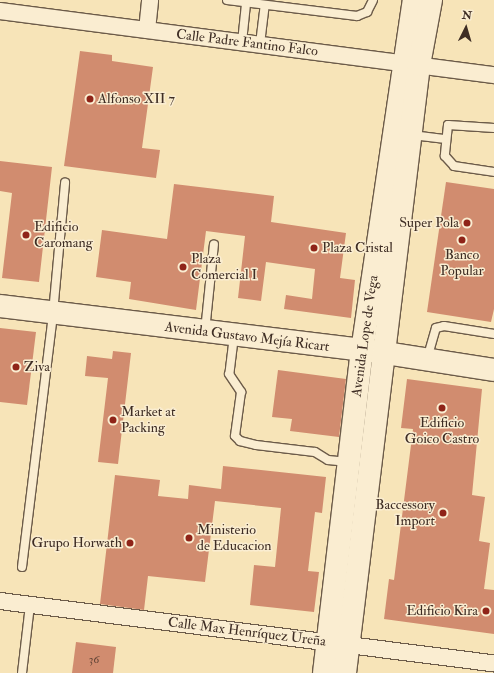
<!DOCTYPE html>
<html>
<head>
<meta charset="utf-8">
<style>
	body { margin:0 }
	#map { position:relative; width:494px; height:673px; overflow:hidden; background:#f7e4b8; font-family:"IM FELL Double Pica",serif }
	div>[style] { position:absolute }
	.building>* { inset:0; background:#d18c6f }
	.roads { filter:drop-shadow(1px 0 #6c5b49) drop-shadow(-1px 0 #6c5b49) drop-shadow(0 1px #6c5b49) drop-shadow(0 -1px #6c5b49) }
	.lane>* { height:8px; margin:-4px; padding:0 4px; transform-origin:4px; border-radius:4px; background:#faedd1 }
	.street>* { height:16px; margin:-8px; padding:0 8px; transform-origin:8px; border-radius:8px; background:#faedd1 }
	.secondary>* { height:22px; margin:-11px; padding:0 11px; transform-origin:11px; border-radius:11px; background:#faedd1 }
	.dots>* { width:11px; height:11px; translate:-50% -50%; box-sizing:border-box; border:2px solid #faedd1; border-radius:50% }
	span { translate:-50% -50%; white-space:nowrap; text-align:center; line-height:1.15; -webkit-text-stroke:3px #faedd1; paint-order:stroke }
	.number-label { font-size:12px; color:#634537 }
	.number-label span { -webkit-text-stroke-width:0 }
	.street-label { font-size:14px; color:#3e2d24 }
	.poi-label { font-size:14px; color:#3e2d24 }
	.left { translate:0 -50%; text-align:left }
	.right { translate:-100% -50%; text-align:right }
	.north { position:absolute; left:446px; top:8px; width:40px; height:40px; -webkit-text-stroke:3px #faedd1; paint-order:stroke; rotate:5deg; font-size:11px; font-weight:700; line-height:16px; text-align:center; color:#3e2d24 }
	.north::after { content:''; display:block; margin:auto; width:14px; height:18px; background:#3e2d24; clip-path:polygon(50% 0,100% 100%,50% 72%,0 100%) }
</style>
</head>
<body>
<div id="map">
	<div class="building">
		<i style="clip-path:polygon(80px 51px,112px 55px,112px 61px,153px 67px,142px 148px,160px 150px,156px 178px,64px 166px)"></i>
		<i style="clip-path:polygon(0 161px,52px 167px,39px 282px,2px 278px,12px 193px,0 191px)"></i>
		<i style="clip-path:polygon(446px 182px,494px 189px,494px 309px,491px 322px,427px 312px)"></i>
		<i style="clip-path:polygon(174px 184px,274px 196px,271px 222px,346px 233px,340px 278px,355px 280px,351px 318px,284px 309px,286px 295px,312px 299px,315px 269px,266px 262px,261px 301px,238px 298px,245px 236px,206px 231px,196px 310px,129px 299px,131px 282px,96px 277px,102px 230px,167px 239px)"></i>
		<i style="clip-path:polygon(0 328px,36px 332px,27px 405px,0 402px)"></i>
		<i style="clip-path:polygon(113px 351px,131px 353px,118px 464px,98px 462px,108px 378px,85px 376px,87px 356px,112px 359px)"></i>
		<i style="clip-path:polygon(278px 370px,346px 379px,339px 437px,290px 431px,292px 419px,272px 417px)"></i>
		<i style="clip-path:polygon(407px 379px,482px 389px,472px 495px,485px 497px,479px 541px,490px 543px,484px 589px,494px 590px,494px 634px,384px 619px,389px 579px,394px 580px,413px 429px,401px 428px)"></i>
		<i style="clip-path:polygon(223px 466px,326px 477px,322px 513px,315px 512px,308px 571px,319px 572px,314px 612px,250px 605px,254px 565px,275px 567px,281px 508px,215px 501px,205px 582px,148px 576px,144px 610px,100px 604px,115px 475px,160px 480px,158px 496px,188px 499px,189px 485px,221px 489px)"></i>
		<i style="clip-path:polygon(76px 642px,116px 647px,113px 673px,72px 673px)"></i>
	</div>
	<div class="roads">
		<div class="lane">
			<i style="left:227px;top:0;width:131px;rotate:7deg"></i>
			<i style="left:357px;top:16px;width:11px;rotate:-22deg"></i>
			<i style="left:367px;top:12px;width:13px;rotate:-63deg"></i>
			<i style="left:242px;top:42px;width:39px;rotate:-84deg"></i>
			<i style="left:260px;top:44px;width:39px;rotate:-83deg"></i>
			<i style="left:494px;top:128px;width:46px;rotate:-176.3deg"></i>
			<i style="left:448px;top:125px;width:31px;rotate:96deg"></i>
			<i style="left:445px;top:156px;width:13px;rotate:48deg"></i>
			<i style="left:454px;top:166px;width:40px;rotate:8.5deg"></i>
			<i style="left:412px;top:135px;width:34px;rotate:7deg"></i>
			<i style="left:205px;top:331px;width:87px;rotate:-84.1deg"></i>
			<i style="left:234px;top:336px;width:38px;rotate:97deg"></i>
			<i style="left:229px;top:374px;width:22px;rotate:56deg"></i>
			<i style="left:241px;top:392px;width:44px;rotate:97.8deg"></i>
			<i style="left:235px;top:436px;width:7px;rotate:45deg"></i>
			<i style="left:240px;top:441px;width:16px;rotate:14deg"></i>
			<i style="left:256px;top:445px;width:59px;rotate:6.8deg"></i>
			<i style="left:315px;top:452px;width:15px;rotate:32deg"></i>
			<i style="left:328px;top:460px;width:20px;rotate:6deg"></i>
			<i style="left:427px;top:359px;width:32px;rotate:-74deg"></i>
			<i style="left:436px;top:328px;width:8px;rotate:-14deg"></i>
			<i style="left:444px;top:326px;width:51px;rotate:9.1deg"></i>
			<i style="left:22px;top:567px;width:256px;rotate:-83deg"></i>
			<i style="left:53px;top:313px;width:131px;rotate:-84.7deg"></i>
			<i style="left:22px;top:673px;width:68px;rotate:-83.3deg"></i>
		</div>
		<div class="street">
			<i style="left:0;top:11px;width:498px;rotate:7.4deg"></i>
			<i style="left:147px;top:30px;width:30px;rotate:-84deg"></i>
			<i style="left:0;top:601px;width:498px;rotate:7.2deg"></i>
		</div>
		<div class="secondary">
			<i style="left:0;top:306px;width:389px;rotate:6.9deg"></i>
			<i style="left:386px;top:353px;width:109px;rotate:8.9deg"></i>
			<i style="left:324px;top:673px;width:324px;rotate:-83.3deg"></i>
			<i style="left:362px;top:351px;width:355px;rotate:-81.6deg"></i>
			<i style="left:345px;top:673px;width:612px;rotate:-83.06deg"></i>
			<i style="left:419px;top:65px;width:66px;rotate:-79.5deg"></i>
		</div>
	</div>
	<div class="dots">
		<i style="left:90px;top:99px;background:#8f2418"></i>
		<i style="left:467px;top:223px;background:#8f2418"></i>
		<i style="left:26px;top:235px;background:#8f2418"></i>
		<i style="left:462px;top:240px;background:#8f2418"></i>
		<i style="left:314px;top:248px;background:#8f2418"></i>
		<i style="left:183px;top:267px;background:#8f2418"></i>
		<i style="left:16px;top:367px;background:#8f2418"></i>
		<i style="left:442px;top:408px;background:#8f2418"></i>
		<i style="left:113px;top:420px;background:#8f2418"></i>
		<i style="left:443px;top:513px;background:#8f2418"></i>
		<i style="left:189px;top:538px;background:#8f2418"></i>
		<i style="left:130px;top:543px;background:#8f2418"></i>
		<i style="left:486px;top:611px;background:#8f2418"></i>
	</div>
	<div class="number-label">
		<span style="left:94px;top:660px">36</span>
	</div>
	<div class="street-label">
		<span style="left:247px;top:43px;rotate:7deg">Calle Padre Fantino Falco</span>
		<span style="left:365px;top:336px;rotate:-82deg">Avenida Lope de Vega</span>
		<span style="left:247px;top:337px;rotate:7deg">Avenida Gustavo Mejía Ricart</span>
		<span style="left:247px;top:632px;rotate:7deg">Calle Max Henríquez Ureña</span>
	</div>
	<div class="poi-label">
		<span class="left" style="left:98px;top:99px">Alfonso XII 7</span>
		<span class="right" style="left:459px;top:223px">Super Pola</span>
		<span class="left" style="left:34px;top:235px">Edificio<br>Caromang</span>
		<span class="left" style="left:322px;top:248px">Plaza Cristal</span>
		<span style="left:462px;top:263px">Banco<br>Popular</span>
		<span class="left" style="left:191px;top:267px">Plaza<br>Comercial I</span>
		<span class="left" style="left:24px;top:367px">Ziva</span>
		<span class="left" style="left:121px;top:420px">Market at<br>Packing</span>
		<span style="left:442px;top:431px">Edificio<br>Goico Castro</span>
		<span class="right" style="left:435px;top:513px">Baccessory<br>Import</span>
		<span class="left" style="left:197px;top:538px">Ministerio<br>de Educacion</span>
		<span class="right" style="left:122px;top:543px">Grupo Horwath</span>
		<span class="right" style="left:478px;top:611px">Edificio Kira</span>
	</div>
	<div class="north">N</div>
</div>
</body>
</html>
